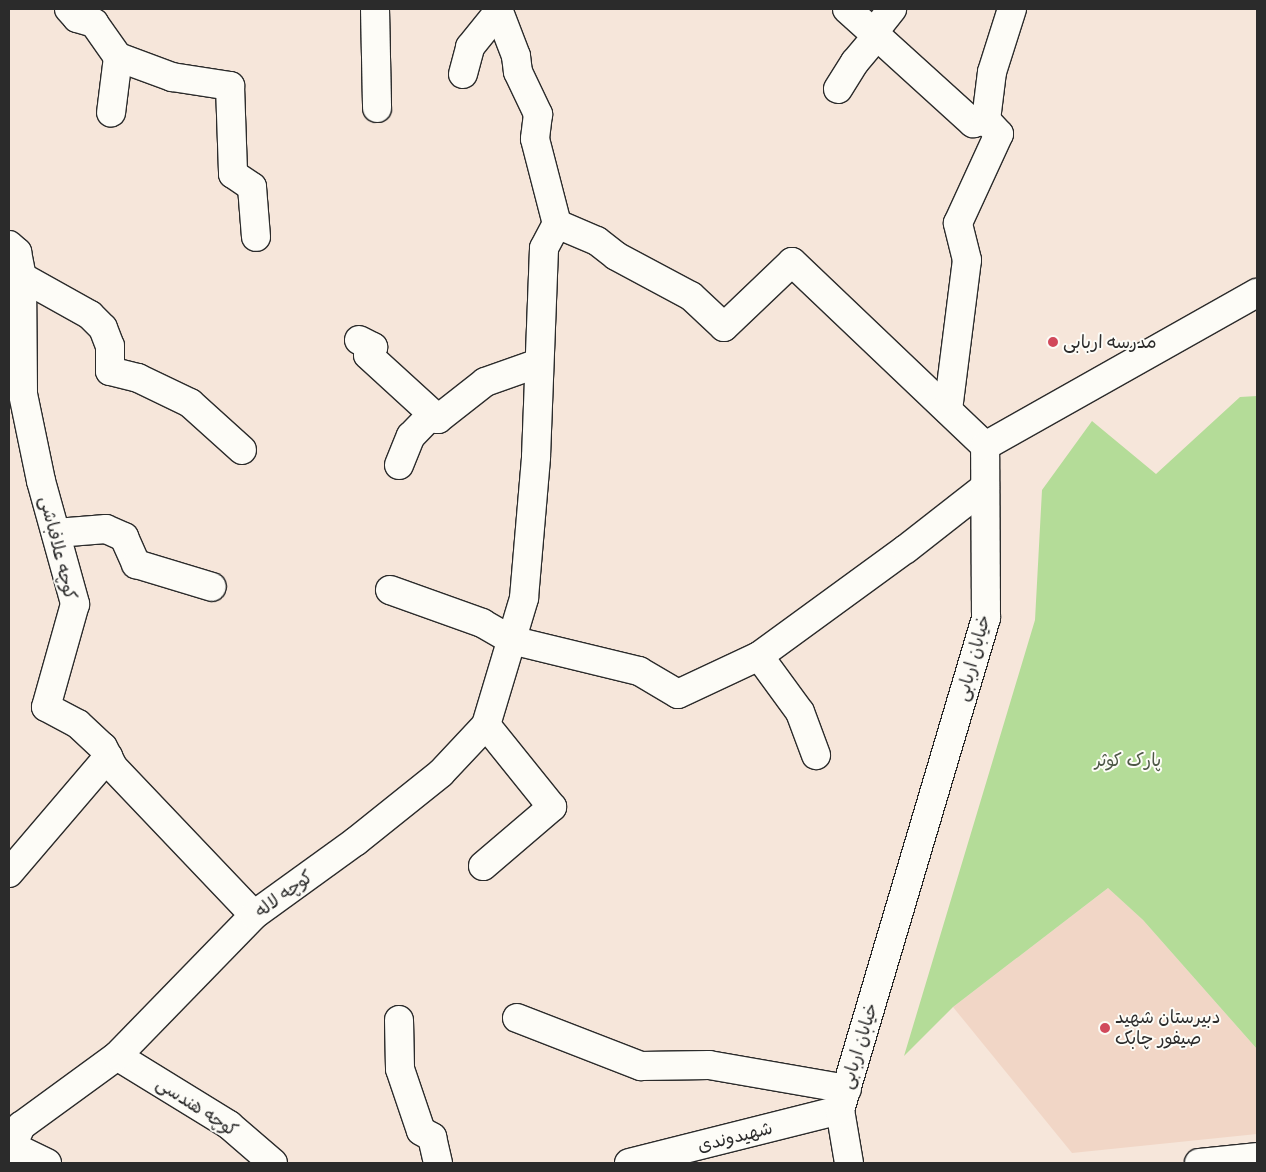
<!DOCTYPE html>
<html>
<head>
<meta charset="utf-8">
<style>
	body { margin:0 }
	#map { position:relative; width:1266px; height:1172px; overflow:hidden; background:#f6e6da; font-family:Caveat,"Playpen Sans Arabic",sans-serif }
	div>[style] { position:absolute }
	.built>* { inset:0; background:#f1d6c6 }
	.green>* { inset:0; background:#b4dc98 }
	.roads { filter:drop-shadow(1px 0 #2b2b2b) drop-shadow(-1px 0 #2b2b2b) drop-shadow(0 1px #2b2b2b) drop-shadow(0 -1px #2b2b2b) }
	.minor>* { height:28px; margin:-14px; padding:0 14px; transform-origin:14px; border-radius:14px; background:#fdfcf7 }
	.dots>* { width:14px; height:14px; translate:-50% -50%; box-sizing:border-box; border:2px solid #fdfcf7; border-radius:50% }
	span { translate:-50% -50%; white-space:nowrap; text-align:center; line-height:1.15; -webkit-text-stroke:4px #fdfcf7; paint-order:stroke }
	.poi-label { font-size:18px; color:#2b2b2b }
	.left { translate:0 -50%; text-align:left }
	.street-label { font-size:18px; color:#2b2b2b }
	.park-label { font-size:18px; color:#4d5746 }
	.frame { position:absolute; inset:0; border:10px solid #2b2b2b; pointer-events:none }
</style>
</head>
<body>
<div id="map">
	<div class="built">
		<i style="clip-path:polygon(1108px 888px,1143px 920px,1257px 1049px,1257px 1134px,1072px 1153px,953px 1007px)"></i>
	</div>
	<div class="green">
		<i style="clip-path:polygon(1257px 396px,1257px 1049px,1143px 920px,1108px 888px,953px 1007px,904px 1056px,1035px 620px,1042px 490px,1092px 421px,1156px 474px,1240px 397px)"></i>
	</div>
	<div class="roads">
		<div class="minor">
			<i style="left:69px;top:9px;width:12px;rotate:48deg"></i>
			<i style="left:77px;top:18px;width:18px;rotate:16deg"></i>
			<i style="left:94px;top:23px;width:42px;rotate:54.8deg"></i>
			<i style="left:118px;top:57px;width:56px;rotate:97.1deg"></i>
			<i style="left:375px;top:9px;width:99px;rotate:88.8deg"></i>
			<i style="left:498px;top:9px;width:50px;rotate:69deg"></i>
			<i style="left:516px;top:56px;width:16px;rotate:83deg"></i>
			<i style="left:518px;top:72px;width:47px;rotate:64.5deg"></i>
			<i style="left:538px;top:114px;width:25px;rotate:97deg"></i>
			<i style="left:535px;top:139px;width:88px;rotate:75.5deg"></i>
			<i style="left:847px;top:9px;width:40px;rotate:42deg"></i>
			<i style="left:877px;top:36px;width:9px;rotate:-84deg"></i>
			<i style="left:878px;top:27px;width:23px;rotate:-52deg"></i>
			<i style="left:118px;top:57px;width:58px;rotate:20.3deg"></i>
			<i style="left:172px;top:77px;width:59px;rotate:8.8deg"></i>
			<i style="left:230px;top:86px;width:88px;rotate:88deg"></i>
			<i style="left:233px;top:174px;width:23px;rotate:34deg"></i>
			<i style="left:252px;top:187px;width:50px;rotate:85.4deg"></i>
			<i style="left:463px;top:74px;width:28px;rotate:-75deg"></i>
			<i style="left:470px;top:47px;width:46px;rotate:-51.1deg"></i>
			<i style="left:838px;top:89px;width:32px;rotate:-58deg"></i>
			<i style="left:855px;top:62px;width:34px;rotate:-50deg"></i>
			<i style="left:877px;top:36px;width:130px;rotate:42.2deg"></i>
			<i style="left:973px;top:123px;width:13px;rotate:-13deg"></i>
			<i style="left:557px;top:224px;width:43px;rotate:23deg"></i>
			<i style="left:597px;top:241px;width:24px;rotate:38deg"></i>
			<i style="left:616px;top:256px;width:85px;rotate:28.1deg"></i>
			<i style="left:691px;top:296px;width:45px;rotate:43.2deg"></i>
			<i style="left:724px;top:327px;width:94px;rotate:-43.7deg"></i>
			<i style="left:792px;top:262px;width:267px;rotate:43.6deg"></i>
			<i style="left:9px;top:245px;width:11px;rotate:41deg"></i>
			<i style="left:17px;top:252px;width:25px;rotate:79deg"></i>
			<i style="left:22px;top:277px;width:117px;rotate:89.5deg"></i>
			<i style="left:23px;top:394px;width:89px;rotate:78.3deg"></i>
			<i style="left:41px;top:481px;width:128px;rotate:74.5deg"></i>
			<i style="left:75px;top:604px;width:107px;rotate:105.7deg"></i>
			<i style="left:46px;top:707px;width:36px;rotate:28deg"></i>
			<i style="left:78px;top:724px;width:34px;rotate:43deg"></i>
			<i style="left:103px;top:747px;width:22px;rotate:63deg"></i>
			<i style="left:113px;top:767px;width:204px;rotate:46.4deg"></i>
			<i style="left:22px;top:277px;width:78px;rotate:29.2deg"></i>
			<i style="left:90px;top:315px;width:18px;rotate:45deg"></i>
			<i style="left:103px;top:328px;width:19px;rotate:69deg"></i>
			<i style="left:110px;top:346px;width:25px;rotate:90deg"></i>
			<i style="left:110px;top:371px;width:29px;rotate:14deg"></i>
			<i style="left:138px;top:378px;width:58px;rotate:25.7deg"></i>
			<i style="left:190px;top:403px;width:70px;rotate:42.1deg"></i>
			<i style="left:359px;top:340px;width:16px;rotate:27deg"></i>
			<i style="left:373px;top:347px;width:9px;rotate:122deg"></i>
			<i style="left:368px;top:355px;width:95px;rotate:42.4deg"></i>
			<i style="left:438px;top:419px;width:60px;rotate:-38.2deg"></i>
			<i style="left:485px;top:382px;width:57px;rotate:-19.4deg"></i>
			<i style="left:948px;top:410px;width:151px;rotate:-82.8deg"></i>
			<i style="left:967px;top:260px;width:38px;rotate:-104deg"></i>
			<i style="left:958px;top:223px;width:98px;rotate:-65.3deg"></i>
			<i style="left:999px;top:134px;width:19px;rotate:-133deg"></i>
			<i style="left:986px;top:120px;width:48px;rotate:-82.9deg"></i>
			<i style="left:992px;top:72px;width:66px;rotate:-72.4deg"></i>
			<i style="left:399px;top:465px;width:31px;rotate:-68deg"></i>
			<i style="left:411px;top:436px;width:30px;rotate:-46deg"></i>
			<i style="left:56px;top:533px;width:50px;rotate:-4.6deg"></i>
			<i style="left:106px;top:529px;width:20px;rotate:24deg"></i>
			<i style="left:124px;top:537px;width:30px;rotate:66deg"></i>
			<i style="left:136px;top:564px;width:79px;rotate:16.8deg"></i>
			<i style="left:390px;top:590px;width:98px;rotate:19.7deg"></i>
			<i style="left:482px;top:623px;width:34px;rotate:30deg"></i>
			<i style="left:511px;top:640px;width:132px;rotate:13.6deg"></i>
			<i style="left:639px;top:671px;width:45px;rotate:30.5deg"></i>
			<i style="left:678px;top:694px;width:89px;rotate:-25.1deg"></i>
			<i style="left:759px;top:656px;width:182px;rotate:-36.1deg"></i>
			<i style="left:906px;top:549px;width:100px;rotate:-38.1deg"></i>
			<i style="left:759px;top:656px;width:69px;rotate:53.8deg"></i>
			<i style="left:800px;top:712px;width:46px;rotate:69.6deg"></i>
			<i style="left:483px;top:866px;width:91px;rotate:-40.5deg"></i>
			<i style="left:552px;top:807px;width:105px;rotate:-128.8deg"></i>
			<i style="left:9px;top:873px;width:153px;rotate:-49.5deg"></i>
			<i style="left:517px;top:1018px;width:133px;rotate:21.2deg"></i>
			<i style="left:641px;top:1066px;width:68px;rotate:-0.8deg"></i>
			<i style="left:709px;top:1065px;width:140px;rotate:9.9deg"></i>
			<i style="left:399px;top:1020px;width:49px;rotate:88.8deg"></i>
			<i style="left:400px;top:1069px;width:65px;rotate:71.3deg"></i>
			<i style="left:421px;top:1131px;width:13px;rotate:29deg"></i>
			<i style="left:432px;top:1137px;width:27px;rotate:77deg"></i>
			<i style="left:117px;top:1056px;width:132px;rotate:31.6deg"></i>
			<i style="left:229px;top:1125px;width:58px;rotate:40.8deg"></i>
			<i style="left:12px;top:1146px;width:39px;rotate:26deg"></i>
			<i style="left:9px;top:1153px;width:30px;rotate:-66deg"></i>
			<i style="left:21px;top:1126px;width:119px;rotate:-36.1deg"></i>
			<i style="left:117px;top:1056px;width:197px;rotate:-45.8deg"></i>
			<i style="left:254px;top:915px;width:125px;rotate:-35.9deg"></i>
			<i style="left:355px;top:842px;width:110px;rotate:-38.7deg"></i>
			<i style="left:441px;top:773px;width:66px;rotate:-46.8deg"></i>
			<i style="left:486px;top:725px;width:133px;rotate:-73.3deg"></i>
			<i style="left:524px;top:598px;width:142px;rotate:-85.1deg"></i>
			<i style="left:536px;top:457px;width:209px;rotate:-87.8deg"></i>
			<i style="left:544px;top:248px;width:27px;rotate:-62deg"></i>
			<i style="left:629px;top:1163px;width:218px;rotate:-14.1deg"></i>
			<i style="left:849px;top:1163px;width:54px;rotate:-99.6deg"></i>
			<i style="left:840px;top:1110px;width:513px;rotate:-73.47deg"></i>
			<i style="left:986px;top:618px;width:172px;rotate:-90.3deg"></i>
			<i style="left:985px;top:446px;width:312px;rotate:-29.4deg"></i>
			<i style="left:1199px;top:1163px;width:58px;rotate:-5.9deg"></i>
		</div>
	</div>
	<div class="dots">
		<i style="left:1053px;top:342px;background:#d1495b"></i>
		<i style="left:1105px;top:1028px;background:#d1495b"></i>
	</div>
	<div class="poi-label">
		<span class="left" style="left:1063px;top:342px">مدرسه اربابی</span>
		<span class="left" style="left:1115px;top:1028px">دبیرستان شهید<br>صیفور چابک</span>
	</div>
	<div class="street-label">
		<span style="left:58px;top:548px;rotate:76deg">کوچه علافباشی</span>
		<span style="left:973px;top:658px;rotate:-75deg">خیابان اربابی</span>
		<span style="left:284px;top:894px;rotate:-36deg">کوچه لاله</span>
		<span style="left:859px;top:1046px;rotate:-73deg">خیابان اربابی</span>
		<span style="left:197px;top:1107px;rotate:33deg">کوچه هندسی</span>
		<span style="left:735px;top:1137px;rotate:-14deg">شهیدوندی</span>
	</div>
	<div class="park-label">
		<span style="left:1128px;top:760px">پارک کوثر</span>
	</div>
	<div class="frame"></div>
</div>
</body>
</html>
